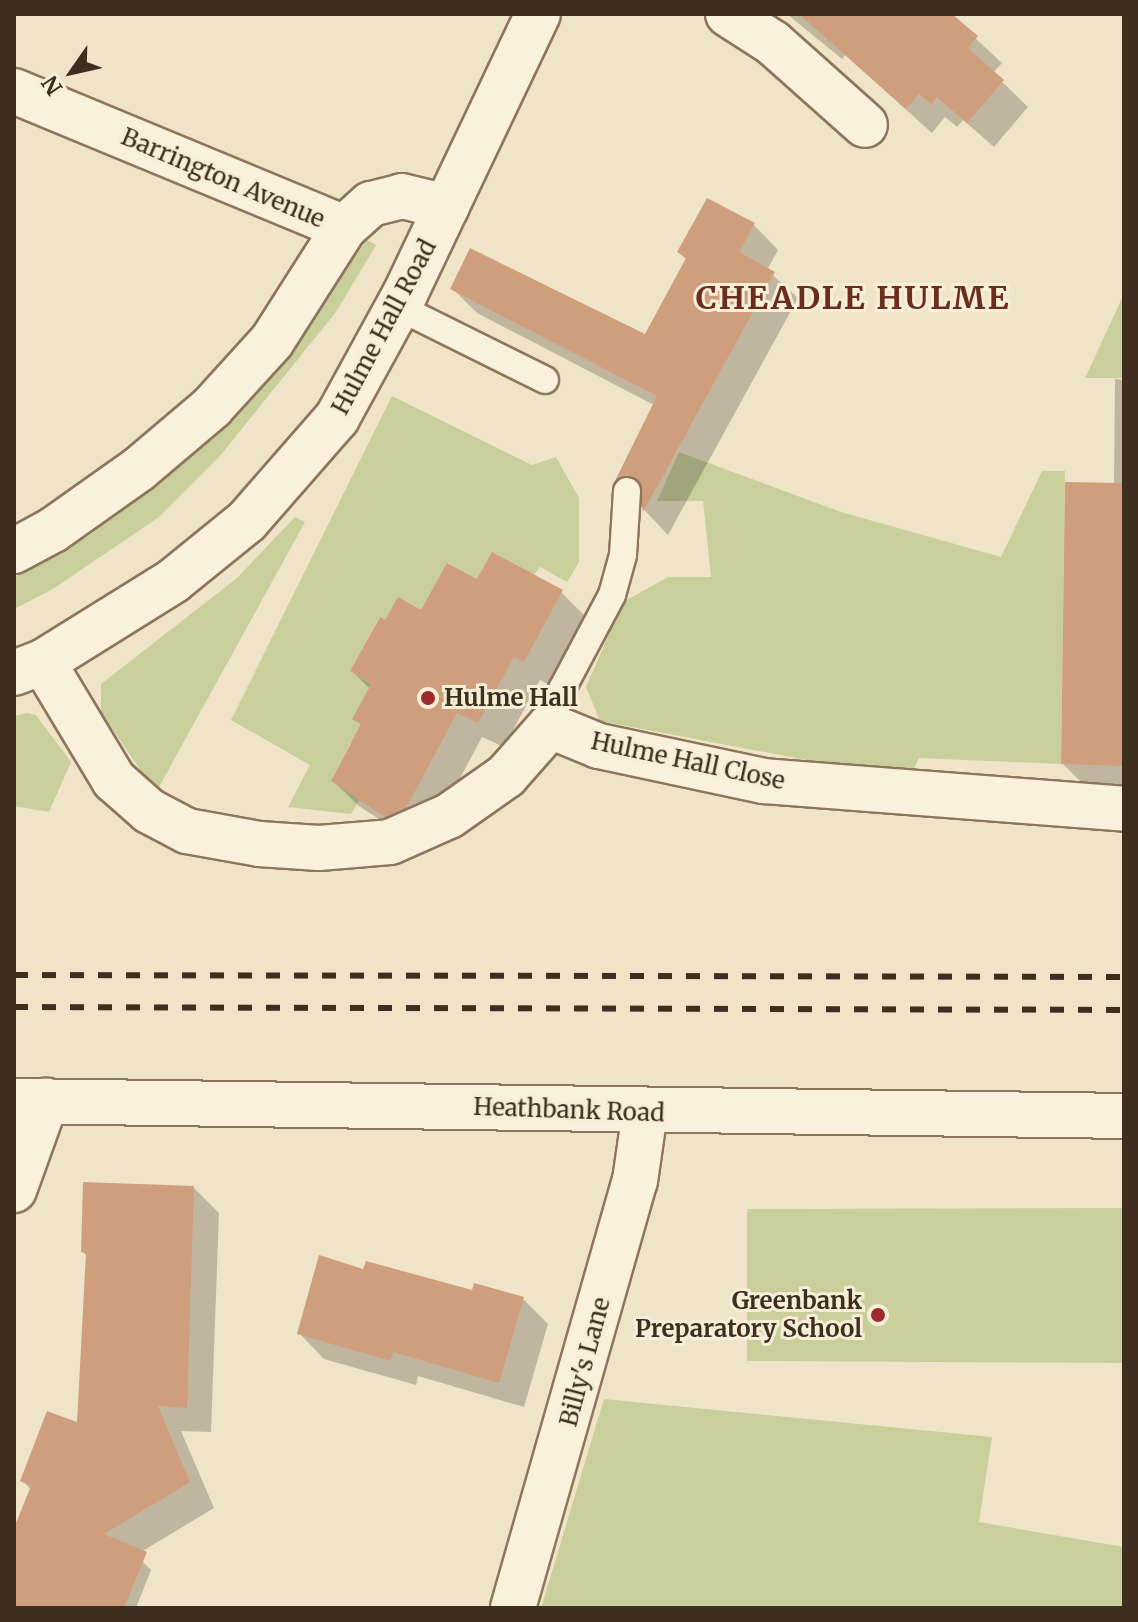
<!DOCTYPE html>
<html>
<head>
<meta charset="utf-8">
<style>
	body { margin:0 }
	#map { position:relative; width:1138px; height:1622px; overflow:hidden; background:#f0e4c8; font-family:Merriweather,serif }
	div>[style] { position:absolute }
	.green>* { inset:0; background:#c9cf9b }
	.shadow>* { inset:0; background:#0003 }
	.building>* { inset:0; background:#cf9f7d }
	.roads { filter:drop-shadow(2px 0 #8d765c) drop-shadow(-2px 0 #8d765c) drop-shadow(0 2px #8d765c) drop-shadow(0 -2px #8d765c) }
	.service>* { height:26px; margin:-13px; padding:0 13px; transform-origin:13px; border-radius:13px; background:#faf1dc }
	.minor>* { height:44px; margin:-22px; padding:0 22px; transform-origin:22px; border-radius:22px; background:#faf1dc }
	.tertiary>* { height:44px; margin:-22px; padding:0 22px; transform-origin:22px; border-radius:22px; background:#faf1dc }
	.secondary>* { height:44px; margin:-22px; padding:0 22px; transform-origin:22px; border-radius:22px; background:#faf1dc }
	.rail>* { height:6px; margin-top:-3px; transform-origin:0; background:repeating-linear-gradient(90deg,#3d2e20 0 14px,transparent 0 28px) }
	.dots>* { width:22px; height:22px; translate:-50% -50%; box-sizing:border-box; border:4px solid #f7eed8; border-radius:50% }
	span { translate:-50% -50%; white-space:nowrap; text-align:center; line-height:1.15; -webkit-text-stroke:6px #f7eed8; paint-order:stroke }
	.street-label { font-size:24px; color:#3d2e20 }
	.poi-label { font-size:24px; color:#3d2e20; font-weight:700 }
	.left { translate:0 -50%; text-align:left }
	.right { translate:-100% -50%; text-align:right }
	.district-label { font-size:32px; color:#6b2e1e; font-weight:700; letter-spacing:2px }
	.frame { position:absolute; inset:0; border:16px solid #3d2e20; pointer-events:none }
	.north { position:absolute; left:32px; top:32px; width:80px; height:80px; -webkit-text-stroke:6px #f7eed8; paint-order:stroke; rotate:236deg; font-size:22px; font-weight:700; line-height:32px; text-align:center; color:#3d2e20 }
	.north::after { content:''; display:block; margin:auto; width:28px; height:36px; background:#3d2e20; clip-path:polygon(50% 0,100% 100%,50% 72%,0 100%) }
</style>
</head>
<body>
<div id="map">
	<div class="green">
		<i style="clip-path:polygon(367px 240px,376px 245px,336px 312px,220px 456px,159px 517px,53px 589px,14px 609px,14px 577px,90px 535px,202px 443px,305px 327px)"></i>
		<i style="clip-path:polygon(1124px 294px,1124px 378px,1085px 378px)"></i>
		<i style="clip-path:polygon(392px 396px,532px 465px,556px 457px,579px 498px,579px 562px,567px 582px,540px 567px,534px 575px,477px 579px,447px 563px,450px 626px,398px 598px,385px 620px,379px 618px,350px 671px,371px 684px,353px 718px,371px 729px,351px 742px,331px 781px,361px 797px,351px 814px,288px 807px,310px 765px,231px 720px)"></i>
		<i style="clip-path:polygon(679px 452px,841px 512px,1001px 557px,1042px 471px,1065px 471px,1061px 764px,919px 758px,914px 769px,823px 763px,600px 721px,586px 687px,623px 602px,668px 577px,711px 577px,703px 501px,657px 501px)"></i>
		<i style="clip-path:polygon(295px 517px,305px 522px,159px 787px,141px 771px,101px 712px,101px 684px,237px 578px)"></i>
		<i style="clip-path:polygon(27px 713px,36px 715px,71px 762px,49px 812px,14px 806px,14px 716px)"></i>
		<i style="clip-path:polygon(1124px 1208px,1124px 1363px,747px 1361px,747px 1209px)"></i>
		<i style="clip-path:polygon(604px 1399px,992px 1437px,979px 1522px,1124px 1547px,1124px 1608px,541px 1608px)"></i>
	</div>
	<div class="shadow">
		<i style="clip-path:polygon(787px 14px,949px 14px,1002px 63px,993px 73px,1028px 107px,994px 147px,963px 120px,957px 127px,945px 117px,932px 133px,845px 55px,842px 59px)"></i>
		<i style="clip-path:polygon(754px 225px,778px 250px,767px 270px,798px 298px,668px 535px,617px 481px,654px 405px,477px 313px,452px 288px,646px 336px,687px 260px,679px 252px)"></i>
		<i style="clip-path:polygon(1115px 379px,1124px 380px,1124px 789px,1088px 789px,1063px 764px,1114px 484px)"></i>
		<i style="clip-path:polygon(478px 582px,561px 592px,586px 617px,549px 685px,540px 680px,504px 747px,482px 737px,431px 833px,412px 841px,359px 806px,333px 781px,362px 726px,355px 718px,370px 689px,352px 671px,386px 623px,422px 613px)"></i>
		<i style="clip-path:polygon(194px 1188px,219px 1213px,211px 1432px,181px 1431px,214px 1508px,136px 1555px,151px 1570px,136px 1608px,14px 1608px,14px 1534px,31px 1490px,22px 1480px,78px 1425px,87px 1256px,83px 1252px)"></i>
		<i style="clip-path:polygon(365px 1271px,523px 1299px,548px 1324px,524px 1407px,418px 1376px,416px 1385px,324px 1359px,299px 1333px)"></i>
	</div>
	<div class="building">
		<i style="clip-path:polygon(799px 14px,952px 14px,978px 36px,968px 48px,1004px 80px,967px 123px,937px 97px,931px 104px,919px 94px,906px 109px)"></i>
		<i style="clip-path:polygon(707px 198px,755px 223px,739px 252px,775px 272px,643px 512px,636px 478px,627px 475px,615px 481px,657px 396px,450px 289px,470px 248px,645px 334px,686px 258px,677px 252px)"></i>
		<i style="clip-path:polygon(1065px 482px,1124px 483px,1124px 766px,1061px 764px)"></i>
		<i style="clip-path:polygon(492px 552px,563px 590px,524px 662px,514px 657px,478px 723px,457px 713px,406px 808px,385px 817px,331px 781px,361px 724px,352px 719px,371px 684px,350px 671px,380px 617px,385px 620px,398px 597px,421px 610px,447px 563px,477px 579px)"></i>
		<i style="clip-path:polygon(83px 1182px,194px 1186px,187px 1408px,158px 1406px,190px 1482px,104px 1534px,147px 1552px,124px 1608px,14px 1608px,14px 1528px,31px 1486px,20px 1481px,47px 1411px,77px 1422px,86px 1253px,81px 1252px)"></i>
		<i style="clip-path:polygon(319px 1255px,363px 1269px,366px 1261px,472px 1290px,474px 1283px,524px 1297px,499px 1383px,393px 1352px,391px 1361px,297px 1334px)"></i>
	</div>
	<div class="roads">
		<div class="service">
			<i style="left:398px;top:307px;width:164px;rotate:26.4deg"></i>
			<i style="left:550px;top:726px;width:39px;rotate:-72deg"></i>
			<i style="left:562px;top:689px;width:106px;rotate:-62deg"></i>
			<i style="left:612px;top:595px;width:41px;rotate:-74.6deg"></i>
			<i style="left:623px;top:555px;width:64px;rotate:-86.4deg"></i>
		</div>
		<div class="minor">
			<i style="left:728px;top:14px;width:54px;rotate:32.8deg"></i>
			<i style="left:773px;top:43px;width:123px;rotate:41.7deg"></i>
			<i style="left:14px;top:91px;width:357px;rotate:22.5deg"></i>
			<i style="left:14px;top:551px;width:44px;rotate:-28.3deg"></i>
			<i style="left:53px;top:530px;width:105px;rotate:-35.3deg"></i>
			<i style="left:139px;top:469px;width:96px;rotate:-40.3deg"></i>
			<i style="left:212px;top:407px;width:89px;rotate:-47.7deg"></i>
			<i style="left:272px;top:341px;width:134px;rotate:-57.5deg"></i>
			<i style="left:344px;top:228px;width:36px;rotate:-42deg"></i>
			<i style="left:371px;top:204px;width:32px;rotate:-14deg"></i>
			<i style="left:402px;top:196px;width:46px;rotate:13.7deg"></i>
			<i style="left:43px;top:662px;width:138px;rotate:59deg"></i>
			<i style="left:114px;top:780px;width:47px;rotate:41.5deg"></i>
			<i style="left:149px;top:811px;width:43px;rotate:27.8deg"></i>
			<i style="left:187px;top:831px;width:73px;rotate:10.2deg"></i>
			<i style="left:259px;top:844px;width:60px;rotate:3.8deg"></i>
			<i style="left:319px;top:848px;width:71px;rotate:-4.8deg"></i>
			<i style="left:390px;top:842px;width:64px;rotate:-23.8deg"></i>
			<i style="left:449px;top:816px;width:70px;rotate:-35.1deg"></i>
			<i style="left:506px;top:776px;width:67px;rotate:-48.7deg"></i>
			<i style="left:550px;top:726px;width:53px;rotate:22.2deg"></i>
			<i style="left:599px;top:746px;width:169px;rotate:12deg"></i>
			<i style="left:764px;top:781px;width:361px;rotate:4.4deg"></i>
			<i style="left:14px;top:1190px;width:95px;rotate:-70.2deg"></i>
			<i style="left:513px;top:1608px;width:444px;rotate:-74.1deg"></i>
			<i style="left:635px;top:1181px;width:70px;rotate:-81.8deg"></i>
		</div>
		<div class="tertiary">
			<i style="left:14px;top:1101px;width:1110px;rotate:0.77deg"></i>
		</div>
		<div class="secondary">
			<i style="left:14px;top:673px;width:31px;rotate:-21deg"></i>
			<i style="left:43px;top:662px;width:153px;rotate:-31.9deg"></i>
			<i style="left:173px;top:581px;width:95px;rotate:-39deg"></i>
			<i style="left:247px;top:521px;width:137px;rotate:-48.9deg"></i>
			<i style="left:337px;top:418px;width:141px;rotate:-61.3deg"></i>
			<i style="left:405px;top:294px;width:310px;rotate:-64.6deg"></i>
		</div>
	</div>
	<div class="rail">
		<i style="left:14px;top:975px;width:1110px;rotate:0.1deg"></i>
		<i style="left:14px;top:1007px;width:1110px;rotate:0.15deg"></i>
	</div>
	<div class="dots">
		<i style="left:428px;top:698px;background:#9e2a2b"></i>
		<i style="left:878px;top:1315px;background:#9e2a2b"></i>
	</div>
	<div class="street-label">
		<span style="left:223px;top:178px;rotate:23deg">Barrington Avenue</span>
		<span style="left:384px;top:327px;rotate:-62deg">Hulme Hall Road</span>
		<span style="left:688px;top:761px;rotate:12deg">Hulme Hall Close</span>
		<span style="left:569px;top:1110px;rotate:2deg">Heathbank Road</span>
		<span style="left:585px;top:1362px;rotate:-75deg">Billy's Lane</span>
	</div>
	<div class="poi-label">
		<span class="left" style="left:444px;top:698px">Hulme Hall</span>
		<span class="right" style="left:862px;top:1315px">Greenbank<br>Preparatory School</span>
	</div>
	<div class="district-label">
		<span style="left:853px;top:298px">CHEADLE HULME</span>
	</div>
	<div class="frame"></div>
	<div class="north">N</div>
</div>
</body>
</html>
